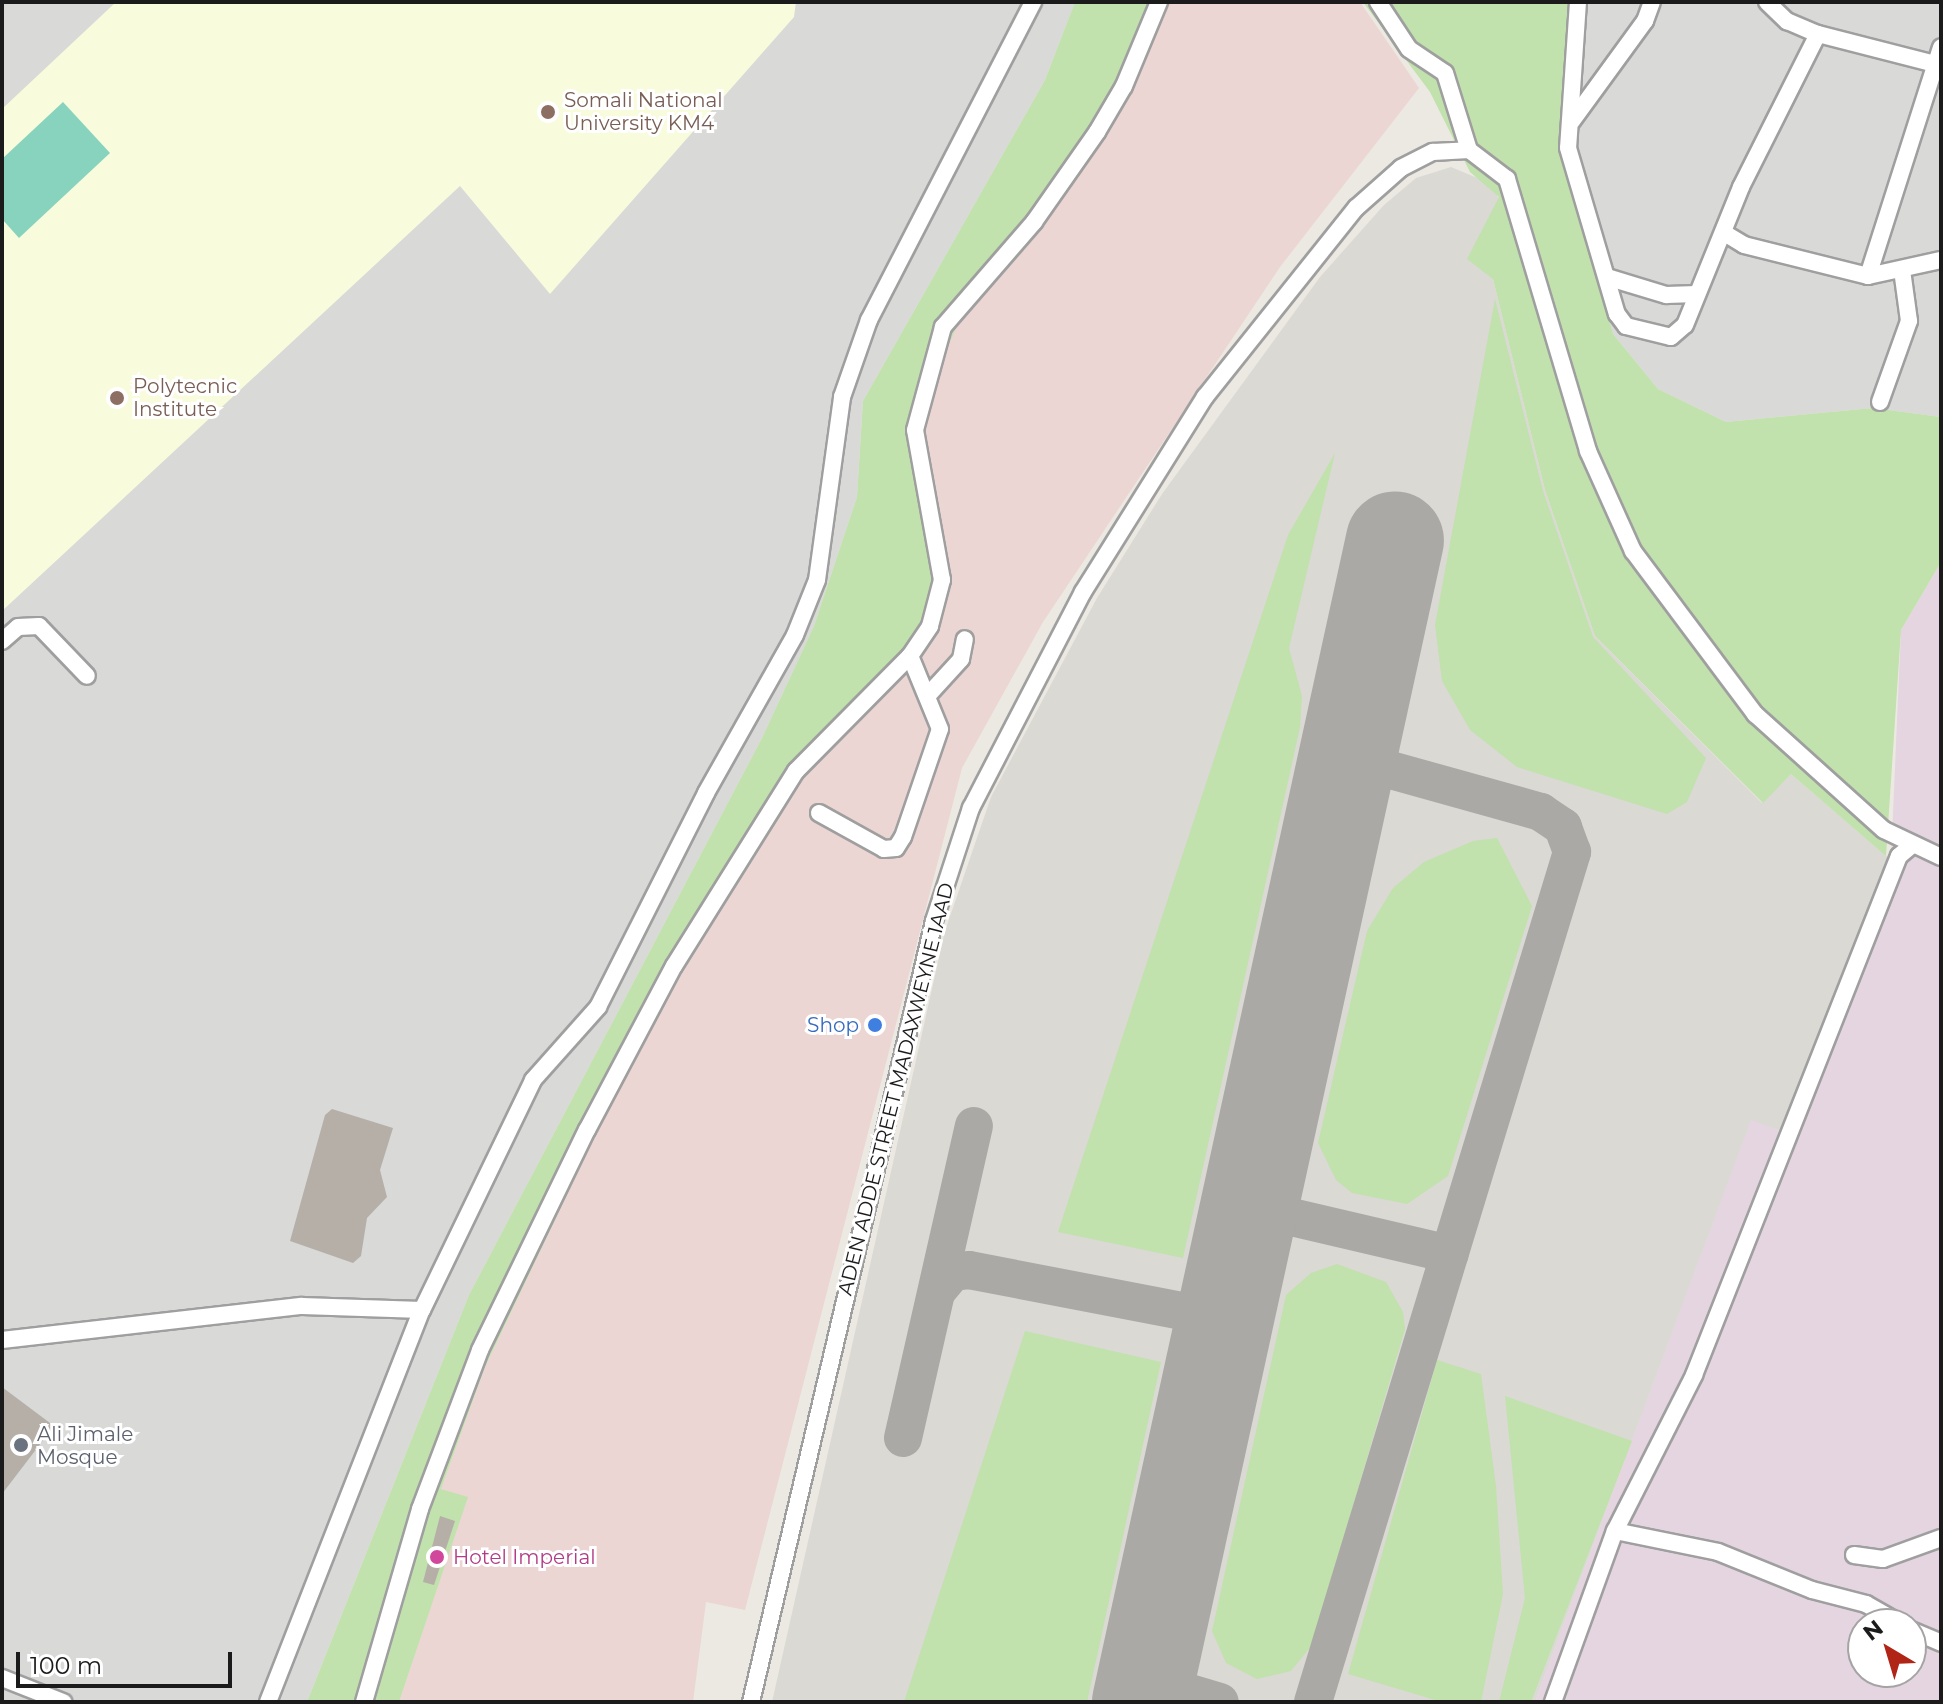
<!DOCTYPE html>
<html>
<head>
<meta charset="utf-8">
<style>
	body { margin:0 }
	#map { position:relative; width:1943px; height:1704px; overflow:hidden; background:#ece9e2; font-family:Montserrat,sans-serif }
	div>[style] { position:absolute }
	.residential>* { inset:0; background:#d9d9d8 }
	.commercial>* { inset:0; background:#ebd6d3 }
	.industrial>* { inset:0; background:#e4d5e0 }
	.education>* { inset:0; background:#f8fbdc }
	.airport>* { inset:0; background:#dad9d4 }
	.grass>* { inset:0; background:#c1e1ad }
	.pitch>* { inset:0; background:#88d3bd }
	.taxiway>* { height:38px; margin:-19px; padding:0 19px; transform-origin:19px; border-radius:19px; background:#aaa9a6 }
	.runway>* { height:98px; margin:-49px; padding:0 49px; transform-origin:49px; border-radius:49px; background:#aaa9a6 }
	.building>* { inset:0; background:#b5afa8 }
	.roads { filter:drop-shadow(2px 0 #9f9f9f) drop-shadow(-2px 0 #9f9f9f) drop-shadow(0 2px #9f9f9f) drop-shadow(0 -2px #9f9f9f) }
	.street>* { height:16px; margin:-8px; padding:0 8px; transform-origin:8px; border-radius:8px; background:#fff }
	.dots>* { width:22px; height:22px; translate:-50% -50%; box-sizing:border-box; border:4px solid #fff; border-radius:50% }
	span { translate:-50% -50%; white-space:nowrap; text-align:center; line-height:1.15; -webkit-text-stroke:6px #fff; paint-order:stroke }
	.education-label { font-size:20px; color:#785e54 }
	.left { translate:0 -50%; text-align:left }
	.shop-label { font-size:20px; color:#366cbe }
	.right { translate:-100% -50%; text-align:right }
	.street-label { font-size:20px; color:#1b1b1b }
	.worship-label { font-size:20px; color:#5b616d }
	.hotel-label { font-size:20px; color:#b23c85 }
	.frame { position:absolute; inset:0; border:4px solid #1b1b1b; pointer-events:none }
	.north { position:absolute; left:1847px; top:1608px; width:80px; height:80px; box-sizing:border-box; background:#fff; border:2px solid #a4a4a4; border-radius:50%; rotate:322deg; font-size:22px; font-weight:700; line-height:32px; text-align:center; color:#1b1b1b }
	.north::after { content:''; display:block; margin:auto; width:28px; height:36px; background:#b12516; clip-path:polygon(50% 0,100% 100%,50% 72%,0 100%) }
	.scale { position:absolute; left:16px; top:1652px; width:216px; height:36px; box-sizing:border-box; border:4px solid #1b1b1b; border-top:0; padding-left:10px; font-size:24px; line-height:28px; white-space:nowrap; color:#1b1b1b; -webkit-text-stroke:6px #fff; paint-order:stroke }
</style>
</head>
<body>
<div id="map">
	<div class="residential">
		<i style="clip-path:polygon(2px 2px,1075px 2px,1045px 80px,863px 401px,857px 497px,814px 626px,762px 738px,469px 1295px,307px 1702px,2px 1702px)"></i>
		<i style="clip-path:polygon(1573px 2px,1941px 2px,1941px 417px,1873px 408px,1726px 422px,1658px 389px,1613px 334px,1568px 157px)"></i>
	</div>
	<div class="commercial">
		<i style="clip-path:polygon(1169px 2px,1360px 2px,1419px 88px,1280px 267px,1043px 622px,962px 768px,745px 1610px,706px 1602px,693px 1702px,399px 1702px,467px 1498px,441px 1489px,485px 1367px,657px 1006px,970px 295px)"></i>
	</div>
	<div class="industrial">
		<i style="clip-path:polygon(evenodd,1941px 562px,1941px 1702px,1535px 1702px,1751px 1119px,1785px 1133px,1891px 859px,1901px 630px,1941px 562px,1863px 1624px,1911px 1624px,1911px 1672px,1863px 1672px,1863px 1624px)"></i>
	</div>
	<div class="education">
		<i style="clip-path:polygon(116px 2px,796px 2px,794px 17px,550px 294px,460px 186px,2px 611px,2px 109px)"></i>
	</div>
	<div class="airport">
		<i style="clip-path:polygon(1451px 167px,1487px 182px,1499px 198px,1493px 279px,1545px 490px,1595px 636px,1762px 803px,1791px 774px,1891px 860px,1786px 1133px,1751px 1120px,1535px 1702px,772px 1702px,945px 931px,991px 797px,1097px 598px,1162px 494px,1320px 277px,1384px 205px,1416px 178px)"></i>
	</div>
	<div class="grass">
		<i style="clip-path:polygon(1075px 2px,1169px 2px,1086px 154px,970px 295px,918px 417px,946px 568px,914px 655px,815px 749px,657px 1006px,485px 1367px,441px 1489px,468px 1497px,399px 1702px,307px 1702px,469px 1295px,762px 738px,814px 626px,857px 497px,863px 401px,1045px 80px)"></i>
		<i style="clip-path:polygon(1363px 2px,1573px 2px,1568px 157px,1613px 334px,1658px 389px,1726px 422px,1873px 408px,1941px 417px,1941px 562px,1901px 630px,1886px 856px,1791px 774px,1763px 803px,1595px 636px,1545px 490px,1493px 279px,1467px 259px,1499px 197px,1470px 172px,1430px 92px)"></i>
		<i style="clip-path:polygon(1495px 299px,1543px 491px,1593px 637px,1706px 758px,1687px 802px,1667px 814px,1517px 767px,1470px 730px,1442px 681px,1435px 625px)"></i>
		<i style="clip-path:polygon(1335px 453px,1289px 648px,1302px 696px,1300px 727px,1183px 1258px,1058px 1232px,1288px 535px)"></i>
		<i style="clip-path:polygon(1497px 838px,1532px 906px,1448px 1176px,1407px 1204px,1352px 1193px,1336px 1180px,1318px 1143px,1367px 931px,1393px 888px,1424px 862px,1473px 841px)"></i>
		<i style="clip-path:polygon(1337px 1264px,1386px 1282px,1403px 1312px,1405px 1329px,1312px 1645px,1291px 1671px,1257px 1679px,1226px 1663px,1212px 1631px,1286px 1295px,1311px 1273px)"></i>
		<i style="clip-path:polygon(1025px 1331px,1161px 1362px,1087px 1702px,904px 1702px)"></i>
		<i style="clip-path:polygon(1437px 1360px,1481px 1374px,1496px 1486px,1503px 1594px,1481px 1702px,1442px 1702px,1348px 1674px)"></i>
		<i style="clip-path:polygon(1505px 1396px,1632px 1441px,1531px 1702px,1499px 1702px,1525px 1598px)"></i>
	</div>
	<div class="pitch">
		<i style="clip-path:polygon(63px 102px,110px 153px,19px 238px,2px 219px,2px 159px)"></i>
	</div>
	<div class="taxiway">
		<i style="left:1249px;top:1207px;width:206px;rotate:13.2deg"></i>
		<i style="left:937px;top:1291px;width:25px;rotate:-50deg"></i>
		<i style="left:953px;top:1272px;width:16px;rotate:-7deg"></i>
		<i style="left:969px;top:1270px;width:260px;rotate:10.9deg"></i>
		<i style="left:903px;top:1438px;width:320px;rotate:-77.2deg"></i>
		<i style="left:1146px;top:1680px;width:77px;rotate:16.6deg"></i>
		<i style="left:1313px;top:1702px;width:889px;rotate:-73.05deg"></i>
		<i style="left:1572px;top:852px;width:27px;rotate:-110deg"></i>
		<i style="left:1563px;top:827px;width:27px;rotate:-146deg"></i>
		<i style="left:1541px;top:812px;width:201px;rotate:-164.4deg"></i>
	</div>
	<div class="runway">
		<i style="left:1141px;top:1702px;width:1189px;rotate:-77.67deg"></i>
	</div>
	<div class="building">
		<i style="clip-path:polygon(332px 1109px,393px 1128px,380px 1170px,387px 1197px,367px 1218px,361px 1256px,353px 1263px,290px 1241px,325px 1115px)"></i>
		<i style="clip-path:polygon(2px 1387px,54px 1426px,2px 1494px)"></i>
		<i style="clip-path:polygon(440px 1516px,455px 1521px,434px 1585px,423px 1582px)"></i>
	</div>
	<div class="roads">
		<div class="street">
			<i style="left:1378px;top:2px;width:56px;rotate:56.6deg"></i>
			<i style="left:1409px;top:49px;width:43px;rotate:33.7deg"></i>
			<i style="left:1445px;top:73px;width:81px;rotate:72.7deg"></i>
			<i style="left:1578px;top:2px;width:146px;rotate:93.9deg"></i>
			<i style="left:1568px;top:148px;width:173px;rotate:73.6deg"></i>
			<i style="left:1617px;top:314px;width:15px;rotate:53deg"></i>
			<i style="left:1626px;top:326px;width:46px;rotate:13.7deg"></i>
			<i style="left:1671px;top:337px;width:18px;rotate:-41deg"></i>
			<i style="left:1685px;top:325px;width:149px;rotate:-67.9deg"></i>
			<i style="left:1741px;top:187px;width:171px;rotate:-63.3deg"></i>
			<i style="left:1767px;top:2px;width:28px;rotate:44deg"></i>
			<i style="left:1787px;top:21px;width:34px;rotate:23deg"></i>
			<i style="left:1818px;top:34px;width:121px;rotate:14.4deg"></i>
			<i style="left:1572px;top:121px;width:124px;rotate:-53.9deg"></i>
			<i style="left:1645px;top:21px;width:20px;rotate:-70deg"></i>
			<i style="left:1726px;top:234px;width:21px;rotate:31deg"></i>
			<i style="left:1744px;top:245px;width:128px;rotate:14deg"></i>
			<i style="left:1868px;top:276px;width:240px;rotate:-72.3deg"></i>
			<i style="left:1868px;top:276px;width:75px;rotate:-12.4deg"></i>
			<i style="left:1610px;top:278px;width:59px;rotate:16.9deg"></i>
			<i style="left:1666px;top:295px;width:31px;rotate:-2deg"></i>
			<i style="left:1880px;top:402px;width:86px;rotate:-70.3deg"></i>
			<i style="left:1909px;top:321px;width:51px;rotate:-97.8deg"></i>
			<i style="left:2px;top:641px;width:21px;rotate:-41deg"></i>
			<i style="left:18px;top:627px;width:21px;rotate:-3deg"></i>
			<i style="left:39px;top:626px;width:69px;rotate:46.2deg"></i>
			<i style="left:930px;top:693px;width:46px;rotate:-47.6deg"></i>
			<i style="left:961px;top:659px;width:20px;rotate:-79deg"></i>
			<i style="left:819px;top:813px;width:74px;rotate:29deg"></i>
			<i style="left:884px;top:849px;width:12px;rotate:-5deg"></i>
			<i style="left:896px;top:848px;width:13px;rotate:-58deg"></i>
			<i style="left:903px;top:837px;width:114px;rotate:-71.1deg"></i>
			<i style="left:940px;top:729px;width:79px;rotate:-112.3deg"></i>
			<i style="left:2px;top:1340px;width:302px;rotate:-6.5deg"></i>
			<i style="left:302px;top:1306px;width:120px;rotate:1.9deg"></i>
			<i style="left:1615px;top:1531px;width:105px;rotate:11.5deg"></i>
			<i style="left:1718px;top:1552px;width:101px;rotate:22deg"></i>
			<i style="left:1812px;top:1590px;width:56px;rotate:14.5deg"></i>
			<i style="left:1866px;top:1604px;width:40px;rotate:29.7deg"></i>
			<i style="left:1854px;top:1555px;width:29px;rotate:8deg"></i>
			<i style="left:1883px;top:1559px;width:62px;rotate:-19.9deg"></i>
			<i style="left:1911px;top:1630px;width:33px;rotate:23deg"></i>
			<i style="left:2px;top:1678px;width:66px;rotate:21.5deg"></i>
			<i style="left:268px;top:1702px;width:421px;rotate:-68.6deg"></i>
			<i style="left:422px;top:1310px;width:255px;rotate:-64.2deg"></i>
			<i style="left:533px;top:1080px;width:98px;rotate:-48.3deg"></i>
			<i style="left:598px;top:1007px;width:240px;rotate:-63.2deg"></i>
			<i style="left:706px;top:793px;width:181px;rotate:-60.6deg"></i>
			<i style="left:795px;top:635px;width:59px;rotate:-68.2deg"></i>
			<i style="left:817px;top:580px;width:185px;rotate:-82.2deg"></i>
			<i style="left:842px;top:397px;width:82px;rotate:-70.7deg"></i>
			<i style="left:869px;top:320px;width:358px;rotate:-62.7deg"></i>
			<i style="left:364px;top:1702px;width:201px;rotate:-73.8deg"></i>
			<i style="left:420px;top:1509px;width:170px;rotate:-69.3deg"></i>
			<i style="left:480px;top:1350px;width:245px;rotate:-64.1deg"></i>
			<i style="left:587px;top:1130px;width:186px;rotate:-62.1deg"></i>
			<i style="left:674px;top:966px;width:230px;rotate:-58deg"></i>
			<i style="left:796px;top:771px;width:162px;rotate:-45.3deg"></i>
			<i style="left:910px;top:656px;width:36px;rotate:-56deg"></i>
			<i style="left:930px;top:626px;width:48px;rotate:-75.4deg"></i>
			<i style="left:942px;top:580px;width:152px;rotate:-100.2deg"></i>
			<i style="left:915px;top:430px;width:107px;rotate:-74.8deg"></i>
			<i style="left:943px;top:327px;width:139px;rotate:-49.1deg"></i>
			<i style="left:1034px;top:222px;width:110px;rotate:-55deg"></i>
			<i style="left:1097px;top:132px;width:53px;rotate:-59.6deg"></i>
			<i style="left:1124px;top:86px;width:91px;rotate:-67.4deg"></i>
			<i style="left:751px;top:1702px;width:802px;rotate:-76.81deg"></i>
			<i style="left:934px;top:921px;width:119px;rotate:-71.9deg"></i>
			<i style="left:971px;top:808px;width:243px;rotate:-62.6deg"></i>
			<i style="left:1083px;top:592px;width:230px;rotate:-58deg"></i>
			<i style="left:1205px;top:397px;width:242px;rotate:-51.4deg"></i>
			<i style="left:1356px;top:208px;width:60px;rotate:-41.6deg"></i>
			<i style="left:1401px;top:168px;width:36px;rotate:-27deg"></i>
			<i style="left:1433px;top:152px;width:36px;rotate:-3deg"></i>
			<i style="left:1469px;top:150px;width:48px;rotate:37.3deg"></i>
			<i style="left:1507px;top:179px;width:284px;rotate:73.4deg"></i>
			<i style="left:1588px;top:451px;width:110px;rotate:65.8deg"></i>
			<i style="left:1633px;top:551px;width:204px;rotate:53.2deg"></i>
			<i style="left:1755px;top:714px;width:173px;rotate:42deg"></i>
			<i style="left:1884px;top:830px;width:63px;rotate:25.3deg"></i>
			<i style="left:1553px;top:1702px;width:182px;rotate:-70.1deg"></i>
			<i style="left:1615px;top:1531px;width:175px;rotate:-63.1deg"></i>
			<i style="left:1694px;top:1375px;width:558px;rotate:-68.45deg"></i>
			<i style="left:1899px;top:856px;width:17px;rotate:-40deg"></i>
		</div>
	</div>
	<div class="dots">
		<i style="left:548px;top:112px;background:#8d6e63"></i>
		<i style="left:117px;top:398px;background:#8d6e63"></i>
		<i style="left:875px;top:1025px;background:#3f7fe0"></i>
		<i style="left:21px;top:1445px;background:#6b7280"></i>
		<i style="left:437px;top:1557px;background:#d1479c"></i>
	</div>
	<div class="education-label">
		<span class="left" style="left:564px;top:112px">Somali National<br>University KM4</span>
		<span class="left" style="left:133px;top:398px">Polytecnic<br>Institute</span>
	</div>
	<div class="shop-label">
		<span class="right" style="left:859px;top:1025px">Shop</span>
	</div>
	<div class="street-label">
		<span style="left:896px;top:1089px;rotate:-76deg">ADEN ADDE STREET MADAXWEYNE 1AAD</span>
	</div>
	<div class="worship-label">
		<span class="left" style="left:37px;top:1446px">Ali Jimale<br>Mosque</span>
	</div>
	<div class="hotel-label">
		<span class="left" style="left:453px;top:1557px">Hotel Imperial</span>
	</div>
	<div class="frame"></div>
	<div class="north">N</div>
	<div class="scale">100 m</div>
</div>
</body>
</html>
